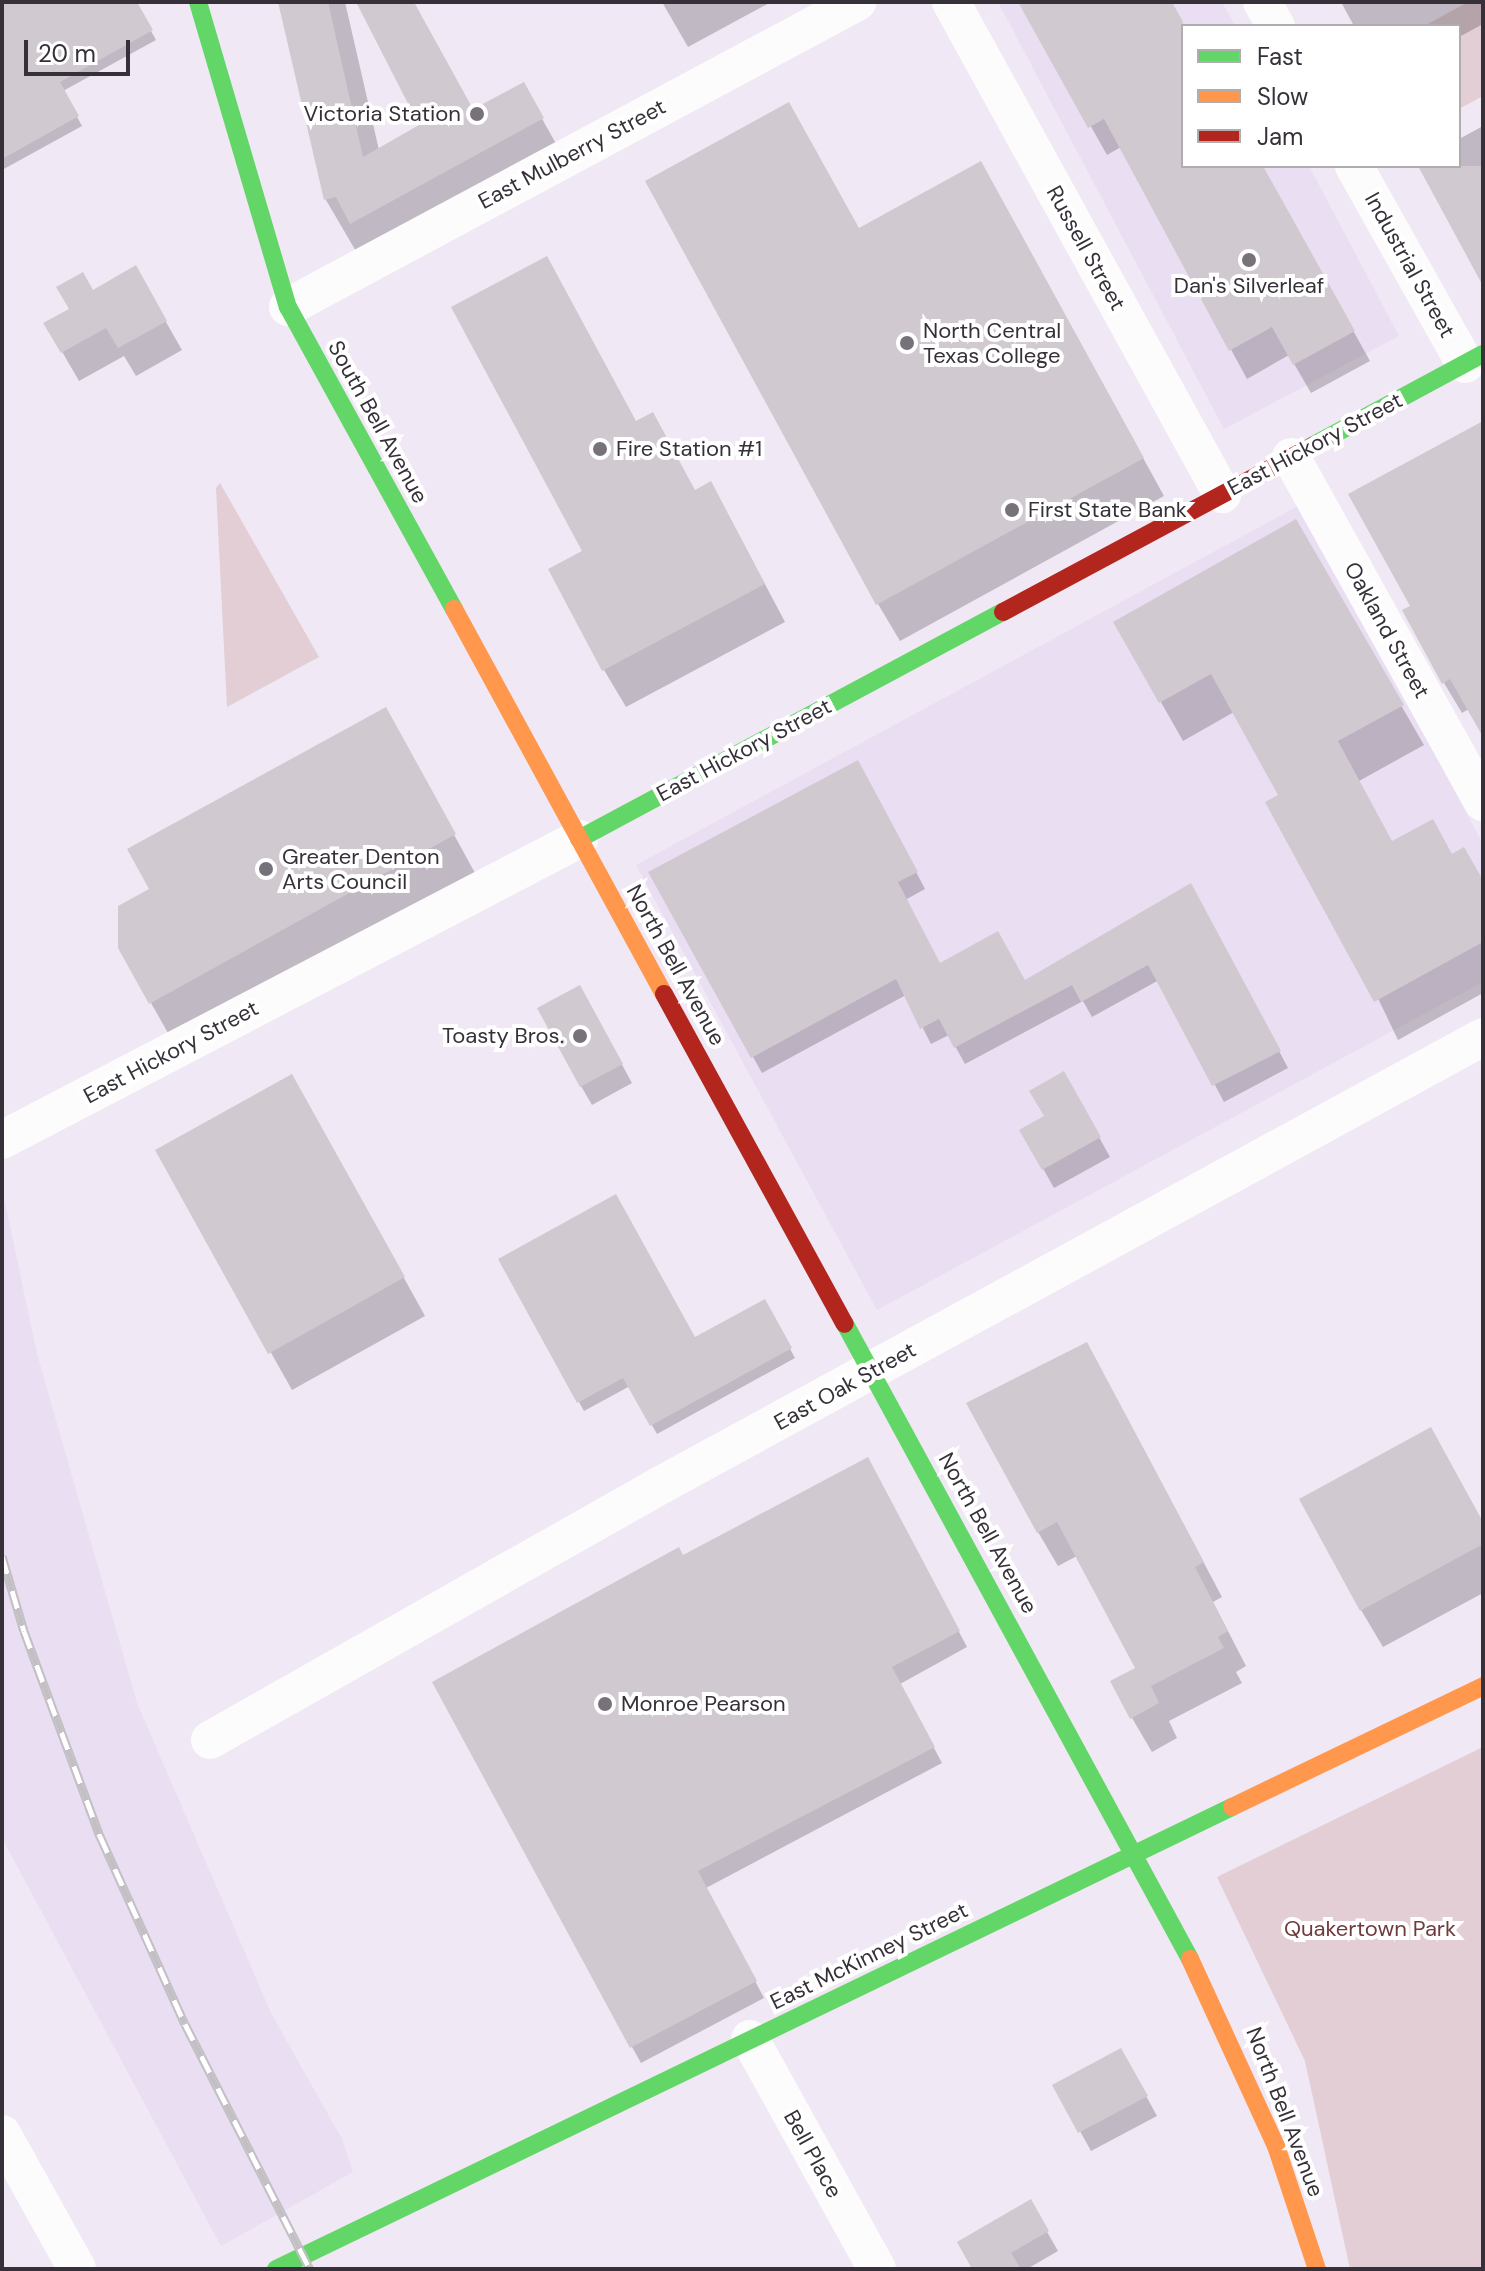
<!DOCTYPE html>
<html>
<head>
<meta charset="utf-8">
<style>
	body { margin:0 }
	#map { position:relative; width:1485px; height:2271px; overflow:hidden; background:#f0e8f4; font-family:"DM Sans",sans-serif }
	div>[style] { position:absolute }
	.built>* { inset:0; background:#eadef2 }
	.green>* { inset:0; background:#e2ced4 }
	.shadow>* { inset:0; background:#0003 }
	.building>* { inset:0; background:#d1c9d0 }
	.street>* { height:38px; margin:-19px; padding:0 19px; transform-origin:19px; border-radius:19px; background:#fdfcfd }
	.fast>* { height:18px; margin:-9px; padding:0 9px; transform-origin:9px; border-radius:9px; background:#63d668 }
	.slow>* { height:18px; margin:-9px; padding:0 9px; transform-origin:9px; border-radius:9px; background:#ff974d }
	.jam>* { height:18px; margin:-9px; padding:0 9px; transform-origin:9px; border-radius:9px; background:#b3261e }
	.rail>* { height:9px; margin-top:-4.5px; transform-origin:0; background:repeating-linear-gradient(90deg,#fff 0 18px,#c2c0c4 0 36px); box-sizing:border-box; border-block:2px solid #c2c0c4 }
	.dots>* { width:22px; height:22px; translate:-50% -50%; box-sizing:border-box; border:4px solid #fff; border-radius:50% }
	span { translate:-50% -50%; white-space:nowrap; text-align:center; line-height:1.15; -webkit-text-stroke:8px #fff; paint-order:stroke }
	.poi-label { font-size:22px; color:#363139 }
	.right { translate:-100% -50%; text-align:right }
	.left { translate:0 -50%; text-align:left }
	.street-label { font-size:22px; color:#363139 }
	.park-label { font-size:22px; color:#703b3d }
	.frame { position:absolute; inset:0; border:4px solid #363139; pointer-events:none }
	.legend { position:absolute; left:1181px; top:24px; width:280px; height:144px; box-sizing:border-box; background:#fff; border:2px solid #afadb0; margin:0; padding:10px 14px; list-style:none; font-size:24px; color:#363139 }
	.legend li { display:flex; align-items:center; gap:16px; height:40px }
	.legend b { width:40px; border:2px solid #afadb0 }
	.scale { position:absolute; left:24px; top:40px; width:106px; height:36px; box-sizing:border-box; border:4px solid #363139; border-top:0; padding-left:10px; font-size:24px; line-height:28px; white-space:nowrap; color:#363139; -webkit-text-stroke:6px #fff; paint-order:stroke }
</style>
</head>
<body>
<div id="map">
	<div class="built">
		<i style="clip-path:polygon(998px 2px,1222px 2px,1235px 26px,1183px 26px,1183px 166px,1309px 166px,1399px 336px,1224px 429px)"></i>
		<i style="clip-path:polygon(1300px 505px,1483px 844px,1483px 982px,877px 1310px,636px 865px)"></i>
		<i style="clip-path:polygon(2px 1188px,37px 1354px,137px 1703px,271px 2013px,342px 2139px,353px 2172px,221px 2246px,2px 1838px)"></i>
	</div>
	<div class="green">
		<i style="clip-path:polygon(1468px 2px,1483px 2px,1483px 96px,1459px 109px,1459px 26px,1424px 26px)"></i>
		<i style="clip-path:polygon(220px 483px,319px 657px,227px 707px,216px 488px)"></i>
		<i style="clip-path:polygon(1483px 1747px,1483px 2269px,1350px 2269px,1305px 2061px,1217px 1877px)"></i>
	</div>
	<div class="shadow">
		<i style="clip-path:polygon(2px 2px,135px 2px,156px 40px,63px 91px,82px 126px,2px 170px)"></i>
		<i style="clip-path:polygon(280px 2px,345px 2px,379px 150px,422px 126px,359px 2px,413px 2px,473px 111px,523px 85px,572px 172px,357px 253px,326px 200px)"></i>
		<i style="clip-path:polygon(662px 2px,771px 2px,688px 47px)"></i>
		<i style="clip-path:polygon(1021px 2px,1170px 2px,1184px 26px,1183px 166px,1262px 166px,1370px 361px,1311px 393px,1289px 355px,1247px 379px,1121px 147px,1107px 155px)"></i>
		<i style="clip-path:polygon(1341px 2px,1483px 2px,1483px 24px,1459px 37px,1459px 26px,1354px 26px)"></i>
		<i style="clip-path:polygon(1483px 126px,1483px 281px,1420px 166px,1459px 166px,1459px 139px)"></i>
		<i style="clip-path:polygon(1002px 201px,1164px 496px,900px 641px,878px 604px,859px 230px)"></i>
		<i style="clip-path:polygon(135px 268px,182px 350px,136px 376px,124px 356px,79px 381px,46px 324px)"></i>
		<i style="clip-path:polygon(636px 423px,695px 492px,732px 522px,785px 622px,626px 707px,604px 670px,585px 552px)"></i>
		<i style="clip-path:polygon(1483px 424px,1483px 733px,1469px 709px,1462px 713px,1444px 683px,1412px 607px)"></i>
		<i style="clip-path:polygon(1295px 522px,1424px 745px,1359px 781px,1392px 843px,1452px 856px,1483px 882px,1483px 993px,1398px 1040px,1281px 796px,1234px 712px,1183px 741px,1116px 623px)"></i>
		<i style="clip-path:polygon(406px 747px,475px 873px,172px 1040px,151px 1003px)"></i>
		<i style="clip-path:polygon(867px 778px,925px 889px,905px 900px,940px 965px,1025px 982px,1200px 902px,1288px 1068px,1224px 1102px,1159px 980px,1092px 1017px,1083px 1001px,965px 1064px,949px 1035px,931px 1044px,906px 995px,762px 1073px,650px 872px)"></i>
		<i style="clip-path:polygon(590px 1006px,632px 1083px,592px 1105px,581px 1086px)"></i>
		<i style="clip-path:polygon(1064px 1074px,1110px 1157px,1054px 1188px,1022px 1131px,1046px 1117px)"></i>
		<i style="clip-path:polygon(313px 1114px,425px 1316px,292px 1390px,157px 1151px)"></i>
		<i style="clip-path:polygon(500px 1260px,695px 1340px,764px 1301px,795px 1358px,657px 1434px,630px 1386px,584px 1411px)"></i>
		<i style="clip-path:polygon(1106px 1379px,1222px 1597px,1213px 1602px,1246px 1666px,1236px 1672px,1242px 1683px,1169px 1721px,1177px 1738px,1152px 1752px,1132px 1718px,1138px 1669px,1077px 1556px,1058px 1566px,1038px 1532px)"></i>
		<i style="clip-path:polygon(876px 1475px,967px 1647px,900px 1684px,942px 1763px,706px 1888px,764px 1998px,641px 2063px,632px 2047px,682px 1557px)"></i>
		<i style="clip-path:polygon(1483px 1524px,1483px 1593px,1383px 1647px,1361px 1610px)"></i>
		<i style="clip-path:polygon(1132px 2070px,1157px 2116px,1091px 2151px,1055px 2086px)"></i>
		<i style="clip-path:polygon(1030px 2202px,1058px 2251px,1027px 2269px,974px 2269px)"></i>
	</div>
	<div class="building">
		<i style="clip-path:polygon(2px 2px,137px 2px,153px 30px,60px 82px,79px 116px,2px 159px)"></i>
		<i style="clip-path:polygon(278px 2px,328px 2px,363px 157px,419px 125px,356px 2px,414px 2px,473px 109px,524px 82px,544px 118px,350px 224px,336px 197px,324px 200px)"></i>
		<i style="clip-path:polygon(1018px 2px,1172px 2px,1183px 22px,1183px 166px,1263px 166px,1355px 331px,1293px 365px,1272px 327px,1229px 351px,1104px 119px,1088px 128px)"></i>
		<i style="clip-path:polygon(789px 102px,859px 228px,981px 161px,1144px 458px,876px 605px,645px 181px)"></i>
		<i style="clip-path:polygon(1418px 166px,1483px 166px,1483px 286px)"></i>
		<i style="clip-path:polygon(547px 256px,636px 421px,653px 412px,695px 490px,711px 481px,765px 584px,602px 671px,548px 569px,582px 551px,451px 307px)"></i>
		<i style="clip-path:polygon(136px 265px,167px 321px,118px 348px,106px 328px,61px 353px,43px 323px,69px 309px,56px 287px,83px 272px,93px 290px)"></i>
		<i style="clip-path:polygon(1483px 421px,1483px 737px,1450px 679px,1442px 684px,1402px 610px,1410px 606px,1348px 494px)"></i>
		<i style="clip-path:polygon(1296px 519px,1404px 705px,1338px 741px,1392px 841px,1433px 819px,1452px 854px,1464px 847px,1483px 880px,1483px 942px,1374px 1002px,1265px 802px,1278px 795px,1211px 674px,1159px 703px,1113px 622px)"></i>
		<i style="clip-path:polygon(386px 707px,456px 834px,149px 1004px,118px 948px,118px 906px,149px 889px,127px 849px)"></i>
		<i style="clip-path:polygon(858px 760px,918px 872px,898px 882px,940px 963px,998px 931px,1025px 980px,1191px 883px,1281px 1051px,1212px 1086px,1148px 965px,1081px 1002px,1072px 985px,954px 1048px,939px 1019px,920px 1029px,896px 979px,751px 1058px,648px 872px)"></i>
		<i style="clip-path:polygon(580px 985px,623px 1064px,580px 1087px,537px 1008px)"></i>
		<i style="clip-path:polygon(1064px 1071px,1101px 1137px,1042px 1170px,1019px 1130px,1044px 1116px,1029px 1091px)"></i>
		<i style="clip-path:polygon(292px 1074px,405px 1277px,268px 1354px,155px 1150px)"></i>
		<i style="clip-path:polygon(616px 1194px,695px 1337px,765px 1299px,792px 1348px,650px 1426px,623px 1378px,577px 1403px,498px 1259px)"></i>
		<i style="clip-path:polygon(1087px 1342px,1204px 1562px,1195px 1567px,1228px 1631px,1218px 1637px,1224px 1648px,1151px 1686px,1159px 1703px,1130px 1719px,1110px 1681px,1135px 1668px,1057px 1522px,1037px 1533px,966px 1403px)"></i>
		<i style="clip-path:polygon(1431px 1427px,1483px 1522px,1483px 1544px,1360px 1611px,1299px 1499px)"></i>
		<i style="clip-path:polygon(868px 1457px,960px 1631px,892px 1667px,935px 1747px,698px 1871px,757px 1981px,630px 2048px,432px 1682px,679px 1547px,683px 1555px)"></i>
		<i style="clip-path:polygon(1121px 2048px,1148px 2096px,1078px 2133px,1052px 2085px)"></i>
		<i style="clip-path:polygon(1031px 2199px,1049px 2231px,1011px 2253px,1021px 2269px,972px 2269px,957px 2242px)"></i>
	</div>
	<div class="street">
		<i style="left:951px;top:2px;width:562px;rotate:61.15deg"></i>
		<i style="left:1262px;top:2px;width:28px;rotate:60deg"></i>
		<i style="left:1354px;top:166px;width:227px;rotate:60.7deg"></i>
		<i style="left:288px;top:307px;width:646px;rotate:-28.19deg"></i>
		<i style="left:1291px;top:457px;width:395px;rotate:60.9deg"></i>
		<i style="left:2px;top:1140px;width:651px;rotate:-27.55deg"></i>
		<i style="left:210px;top:1740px;width:518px;rotate:-29.48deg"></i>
		<i style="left:661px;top:1485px;width:936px;rotate:-28.59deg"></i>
		<i style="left:750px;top:2039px;width:263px;rotate:61.1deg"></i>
		<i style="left:2px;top:2134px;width:154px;rotate:60.9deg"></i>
	</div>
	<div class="fast">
		<i style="left:198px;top:2px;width:318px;rotate:73.6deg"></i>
		<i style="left:288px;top:307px;width:345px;rotate:61.2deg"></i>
		<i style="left:1312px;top:446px;width:194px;rotate:-28.3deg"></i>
		<i style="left:579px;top:839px;width:481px;rotate:-28.2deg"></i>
		<i style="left:845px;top:1324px;width:723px;rotate:61.48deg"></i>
		<i style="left:276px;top:2269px;width:1062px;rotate:-25.79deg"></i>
	</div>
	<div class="slow">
		<i style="left:454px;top:609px;width:439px;rotate:61.4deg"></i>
		<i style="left:1232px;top:1807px;width:279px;rotate:-25.7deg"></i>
		<i style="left:1190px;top:1959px;width:206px;rotate:65.3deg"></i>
		<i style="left:1276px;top:2146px;width:130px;rotate:71.6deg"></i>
	</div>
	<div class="jam">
		<i style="left:1003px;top:612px;width:351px;rotate:-28.2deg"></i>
		<i style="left:664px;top:994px;width:376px;rotate:61.3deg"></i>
	</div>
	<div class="rail">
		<i style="left:2px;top:1556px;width:78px;rotate:73.7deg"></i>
		<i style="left:24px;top:1631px;width:219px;rotate:69.7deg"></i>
		<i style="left:100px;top:1836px;width:206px;rotate:65.7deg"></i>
		<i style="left:185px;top:2024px;width:275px;rotate:63deg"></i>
	</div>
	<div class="dots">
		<i style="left:477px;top:114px;background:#77717a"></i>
		<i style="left:1249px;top:260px;background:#77717a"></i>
		<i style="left:907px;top:343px;background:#77717a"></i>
		<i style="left:600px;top:449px;background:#77717a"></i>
		<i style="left:1012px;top:510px;background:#77717a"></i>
		<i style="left:266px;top:869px;background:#77717a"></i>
		<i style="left:580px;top:1036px;background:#77717a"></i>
		<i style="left:605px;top:1704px;background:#77717a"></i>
	</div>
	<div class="poi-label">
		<span class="right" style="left:461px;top:114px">Victoria Station</span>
		<span style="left:1249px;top:286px">Dan's Silverleaf</span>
		<span class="left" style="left:923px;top:343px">North Central<br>Texas College</span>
		<span class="left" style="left:616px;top:449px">Fire Station #1</span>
		<span class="left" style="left:1028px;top:510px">First State Bank</span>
		<span class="left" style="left:282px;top:869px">Greater Denton<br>Arts Council</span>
		<span class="right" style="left:564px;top:1036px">Toasty Bros.</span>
		<span class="left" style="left:621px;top:1704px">Monroe Pearson</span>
	</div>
	<div class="street-label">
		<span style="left:572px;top:154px;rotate:-28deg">East Mulberry Street</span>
		<span style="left:1086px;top:248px;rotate:61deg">Russell Street</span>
		<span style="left:1410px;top:265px;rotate:61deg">Industrial Street</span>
		<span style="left:378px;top:422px;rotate:61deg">South Bell Avenue</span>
		<span style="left:1315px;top:444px;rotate:-28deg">East Hickory Street</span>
		<span style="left:1387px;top:630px;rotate:61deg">Oakland Street</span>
		<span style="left:744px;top:750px;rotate:-28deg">East Hickory Street</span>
		<span style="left:676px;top:965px;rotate:61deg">North Bell Avenue</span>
		<span style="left:171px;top:1052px;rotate:-28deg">East Hickory Street</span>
		<span style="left:845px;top:1386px;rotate:-29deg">East Oak Street</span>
		<span style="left:988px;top:1533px;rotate:61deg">North Bell Avenue</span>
		<span style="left:869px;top:1956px;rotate:-26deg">East McKinney Street</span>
		<span style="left:1285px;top:2112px;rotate:69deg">North Bell Avenue</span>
		<span style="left:813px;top:2154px;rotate:61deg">Bell Place</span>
	</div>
	<div class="park-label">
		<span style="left:1370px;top:1929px">Quakertown Park</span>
	</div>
	<div class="frame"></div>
	<ul class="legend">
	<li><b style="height:10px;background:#63d668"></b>Fast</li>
	<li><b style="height:10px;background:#ff974d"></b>Slow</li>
	<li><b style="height:10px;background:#b3261e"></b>Jam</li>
	</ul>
	<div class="scale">20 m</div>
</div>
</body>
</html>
